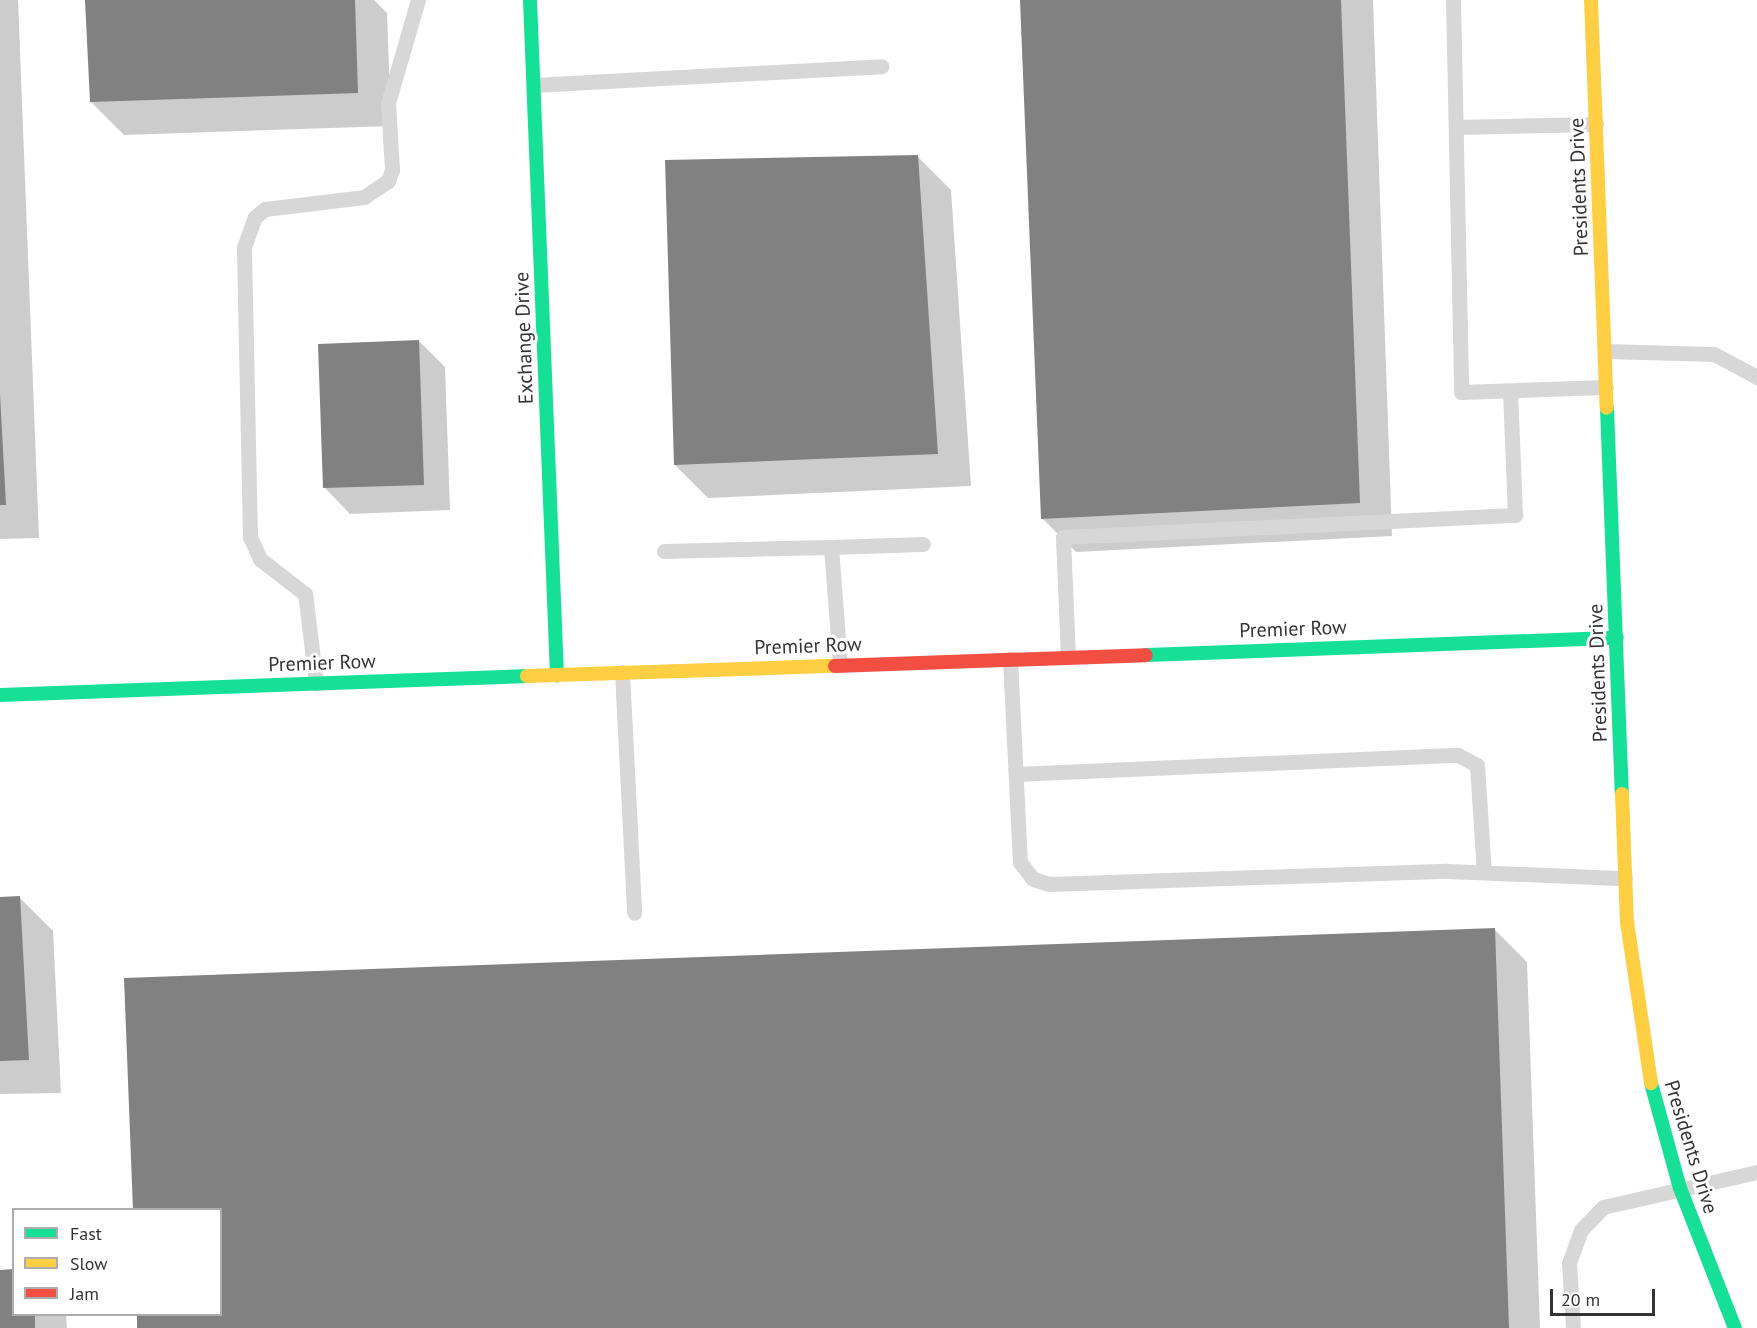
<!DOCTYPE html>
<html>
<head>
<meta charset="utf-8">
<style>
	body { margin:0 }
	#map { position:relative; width:1757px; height:1328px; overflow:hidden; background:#fff; font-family:"PT Sans",sans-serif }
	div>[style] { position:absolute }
	.shadow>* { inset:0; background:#0003 }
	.building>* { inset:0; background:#818181 }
	.lane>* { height:15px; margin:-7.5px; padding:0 7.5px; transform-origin:7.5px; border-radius:7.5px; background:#d7d7d7 }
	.fast>* { height:14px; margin:-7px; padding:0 7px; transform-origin:7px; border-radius:7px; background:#16e098 }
	.slow>* { height:14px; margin:-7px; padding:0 7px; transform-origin:7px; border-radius:7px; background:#ffcf43 }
	.jam>* { height:14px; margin:-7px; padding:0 7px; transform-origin:7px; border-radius:7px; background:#f24e42 }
	span { translate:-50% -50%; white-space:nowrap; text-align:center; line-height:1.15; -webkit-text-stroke:6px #fff; paint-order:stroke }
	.street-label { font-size:20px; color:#333 }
	.legend { position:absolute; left:12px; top:1208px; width:210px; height:108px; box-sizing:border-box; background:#fff; border:2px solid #adadad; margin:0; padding:8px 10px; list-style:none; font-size:18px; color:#333 }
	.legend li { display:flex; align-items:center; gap:12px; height:30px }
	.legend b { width:30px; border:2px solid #adadad }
	.scale { position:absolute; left:1550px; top:1289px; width:105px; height:27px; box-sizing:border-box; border:3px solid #333; border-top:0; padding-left:8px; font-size:18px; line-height:21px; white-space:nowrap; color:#333; -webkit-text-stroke:4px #fff; paint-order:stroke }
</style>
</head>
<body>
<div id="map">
	<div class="shadow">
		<i style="clip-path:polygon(0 0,18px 0,39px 538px,0 539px)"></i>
		<i style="clip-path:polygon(87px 0,374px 0,387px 13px,391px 126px,124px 135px,91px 102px)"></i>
		<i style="clip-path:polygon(1021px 0,1373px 0,1392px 536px,1076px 552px,1042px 518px)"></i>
		<i style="clip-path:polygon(918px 157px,951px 190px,971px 486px,708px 498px,675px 465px)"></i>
		<i style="clip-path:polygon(419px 341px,445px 367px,450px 510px,350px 514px,325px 488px)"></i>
		<i style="clip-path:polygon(0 898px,20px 898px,53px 931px,61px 1093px,0 1094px)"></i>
		<i style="clip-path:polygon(1494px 929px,1527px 962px,1540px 1328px,139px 1328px,220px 1314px)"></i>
		<i style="clip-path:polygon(0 1271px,14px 1314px,66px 1314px,67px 1328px,0 1328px)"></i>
	</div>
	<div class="building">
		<i style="clip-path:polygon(85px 0,355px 0,358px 93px,90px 102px)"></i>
		<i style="clip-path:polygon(1020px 0,1341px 0,1360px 503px,1041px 519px)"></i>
		<i style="clip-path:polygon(918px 155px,938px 454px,674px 465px,665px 160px)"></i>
		<i style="clip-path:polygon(419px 340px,424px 485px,323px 488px,318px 344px)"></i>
		<i style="clip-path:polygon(0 394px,6px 505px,0 505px)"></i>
		<i style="clip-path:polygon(20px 896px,29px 1060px,0 1061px,0 897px)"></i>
		<i style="clip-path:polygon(1495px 928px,1509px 1328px,137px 1328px,137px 1314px,220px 1314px,220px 1210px,133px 1210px,124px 978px)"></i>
		<i style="clip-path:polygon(14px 1269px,14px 1314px,35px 1314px,35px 1328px,0 1328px,0 1270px)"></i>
	</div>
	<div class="lane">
		<i style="left:1453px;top:0;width:392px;rotate:88.8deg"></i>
		<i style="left:1461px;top:392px;width:145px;rotate:-2deg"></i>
		<i style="left:534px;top:85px;width:348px;rotate:-3.1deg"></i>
		<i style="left:1456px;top:127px;width:140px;rotate:-1.2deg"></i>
		<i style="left:1605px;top:351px;width:109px;rotate:1.6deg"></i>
		<i style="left:1714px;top:354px;width:49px;rotate:28.1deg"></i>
		<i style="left:831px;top:547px;width:92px;rotate:-1.9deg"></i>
		<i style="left:664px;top:551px;width:167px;rotate:-1.4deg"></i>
		<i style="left:831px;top:547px;width:118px;rotate:85.6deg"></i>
		<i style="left:1068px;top:657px;width:120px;rotate:-92.4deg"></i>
		<i style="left:1063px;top:537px;width:453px;rotate:-2.8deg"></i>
		<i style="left:1515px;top:515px;width:124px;rotate:-92.3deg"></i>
		<i style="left:1010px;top:659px;width:203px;rotate:87.2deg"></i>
		<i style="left:1020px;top:862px;width:21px;rotate:53deg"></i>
		<i style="left:1033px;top:879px;width:17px;rotate:17deg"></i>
		<i style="left:1049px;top:884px;width:398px;rotate:-1.9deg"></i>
		<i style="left:1447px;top:871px;width:178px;rotate:2.3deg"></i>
		<i style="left:622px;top:672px;width:241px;rotate:87.1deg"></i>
		<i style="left:316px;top:683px;width:90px;rotate:-97deg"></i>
		<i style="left:305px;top:594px;width:57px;rotate:-142.1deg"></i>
		<i style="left:260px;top:559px;width:24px;rotate:-114deg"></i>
		<i style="left:250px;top:537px;width:290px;rotate:-91.2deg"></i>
		<i style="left:244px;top:247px;width:32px;rotate:-70deg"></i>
		<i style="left:255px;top:217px;width:13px;rotate:-39deg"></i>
		<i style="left:265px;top:209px;width:100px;rotate:-6.9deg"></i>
		<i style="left:364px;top:197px;width:29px;rotate:-34deg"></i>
		<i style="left:388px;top:181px;width:12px;rotate:-70deg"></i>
		<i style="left:392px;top:170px;width:67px;rotate:-93.4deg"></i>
		<i style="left:388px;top:103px;width:107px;rotate:-73.8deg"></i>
		<i style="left:1016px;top:774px;width:442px;rotate:-2.5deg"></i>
		<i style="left:1458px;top:755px;width:21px;rotate:28deg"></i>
		<i style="left:1477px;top:765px;width:107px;rotate:86.3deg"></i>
		<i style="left:1573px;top:1328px;width:65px;rotate:-93.5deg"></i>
		<i style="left:1569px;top:1263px;width:35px;rotate:-70deg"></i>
		<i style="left:1581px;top:1230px;width:32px;rotate:-46deg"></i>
		<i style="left:1603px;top:1207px;width:158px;rotate:-12.8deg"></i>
	</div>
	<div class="fast">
		<i style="left:530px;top:0;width:676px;rotate:87.71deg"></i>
		<i style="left:1607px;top:408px;width:386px;rotate:87.8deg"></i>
		<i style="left:1146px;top:655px;width:471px;rotate:-2.1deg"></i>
		<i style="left:0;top:695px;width:527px;rotate:-2.06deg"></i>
		<i style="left:1651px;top:1083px;width:109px;rotate:74.6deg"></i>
		<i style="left:1680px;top:1188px;width:150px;rotate:68.6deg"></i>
	</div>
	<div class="slow">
		<i style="left:1591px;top:0;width:408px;rotate:87.8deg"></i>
		<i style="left:527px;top:676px;width:308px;rotate:-1.9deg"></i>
		<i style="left:1622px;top:794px;width:128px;rotate:87.8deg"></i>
		<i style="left:1627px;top:922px;width:163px;rotate:81.5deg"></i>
	</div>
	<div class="jam">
		<i style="left:835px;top:666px;width:311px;rotate:-2deg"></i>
	</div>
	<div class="street-label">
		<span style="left:1579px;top:187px;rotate:-92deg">Presidents Drive</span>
		<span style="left:524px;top:338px;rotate:-92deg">Exchange Drive</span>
		<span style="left:1293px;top:629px;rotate:-2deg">Premier Row</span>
		<span style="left:808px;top:646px;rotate:-2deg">Premier Row</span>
		<span style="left:322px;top:663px;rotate:-2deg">Premier Row</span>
		<span style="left:1598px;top:673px;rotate:-92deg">Presidents Drive</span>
		<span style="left:1691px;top:1147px;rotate:73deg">Presidents Drive</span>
	</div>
	<ul class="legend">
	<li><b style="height:8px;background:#16e098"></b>Fast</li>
	<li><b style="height:8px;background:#ffcf43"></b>Slow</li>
	<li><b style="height:8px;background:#f24e42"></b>Jam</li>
	</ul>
	<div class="scale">20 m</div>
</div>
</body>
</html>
